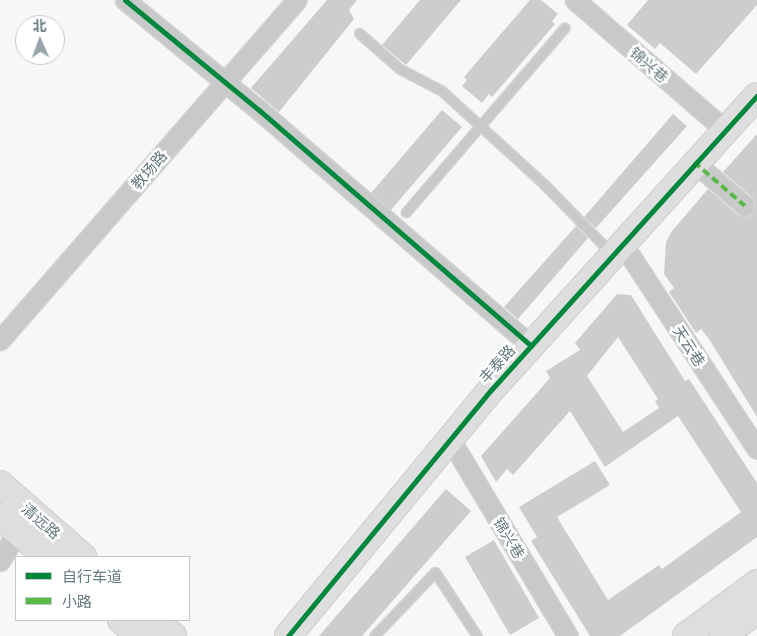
<!DOCTYPE html>
<html>
<head>
<meta charset="utf-8">
<style>
	body { margin:0 }
	#map { position:relative; width:757px; height:636px; overflow:hidden; background:#f7f7f6; font-family:"PT Sans","Noto Sans SC",sans-serif }
	div>[style] { position:absolute }
	.building>* { inset:0; background:#cccece }
	.roads { filter:drop-shadow(1px 0 #d2d3d3) drop-shadow(-1px 0 #d2d3d3) drop-shadow(0 1px #d2d3d3) drop-shadow(0 -1px #d2d3d3) }
	.lane>* { height:9px; margin:-4.5px; padding:0 4.5px; transform-origin:4.5px; border-radius:4.5px; background:#c8caca }
	.street>* { height:19px; margin:-9.5px; padding:0 9.5px; transform-origin:9.5px; border-radius:9.5px; background:#c8caca }
	.secondary>* { height:26px; margin:-13px; padding:0 13px; transform-origin:13px; border-radius:13px; background:#dedede }
	.quiet>* { height:4px; margin-top:-2px; transform-origin:0; background:repeating-linear-gradient(90deg,#58b947 0 8px,transparent 0 12px) }
	.cycleway>* { height:5px; margin:-2.5px; padding:0 2.5px; transform-origin:2.5px; border-radius:2.5px; background:#00873e }
	span { translate:-50% -50%; white-space:nowrap; text-align:center; line-height:1.15; -webkit-text-stroke:5px #fff; paint-order:stroke }
	.street-label { font-size:15px; color:#647a7f }
	.legend { position:absolute; left:15px; top:556px; width:175px; height:65px; box-sizing:border-box; background:#fff; border:1px solid #c1cacc; margin:0; padding:6px 9px; list-style:none; font-size:15px; color:#647a7f }
	.legend li { display:flex; align-items:center; gap:10px; height:25px }
	.legend b { width:25px; border:1px solid #c1cacc }
	.north { position:absolute; left:15px; top:15px; width:50px; height:50px; box-sizing:border-box; background:#fff; border:1px solid #c1cacc; border-radius:50%; rotate:358deg; font-size:14px; font-weight:700; line-height:20px; text-align:center; color:#647a7f }
	.north::after { content:''; display:block; margin:auto; width:18px; height:22px; background:#97a6a9; clip-path:polygon(50% 0,100% 100%,50% 72%,0 100%) }
</style>
</head>
<body>
<div id="map">
	<div class="building">
		<i style="clip-path:polygon(327px 0,357px 0,349px 10px,354px 19px,279px 112px,251px 88px)"></i>
		<i style="clip-path:polygon(420px 0,461px 0,406px 65px,382px 45px)"></i>
		<i style="clip-path:polygon(530px 0,541px 0,558px 14px,552px 21px,555px 24px,492px 97px,489px 94px,482px 103px,462px 86px,467px 80px,464px 77px)"></i>
		<i style="clip-path:polygon(648px 0,757px 0,757px 5px,696px 74px,660px 43px,655px 49px,627px 25px)"></i>
		<i style="clip-path:polygon(442px 110px,462px 127px,391px 210px,371px 193px)"></i>
		<i style="clip-path:polygon(673px 114px,687px 126px,596px 228px,584px 217px)"></i>
		<i style="clip-path:polygon(757px 134px,757px 417px,709px 339px,701px 329px,696px 333px,669px 292px,674px 288px,664px 274px,666px 242px,672px 231px,708px 189px,738px 215px,748px 217px,754px 213px,753px 198px,723px 172px)"></i>
		<i style="clip-path:polygon(576px 226px,588px 238px,518px 319px,504px 307px)"></i>
		<i style="clip-path:polygon(evenodd,617px 294px,631px 295px,685px 381px,689px 379px,757px 483px,757px 537px,620px 636px,590px 636px,531px 541px,537px 537px,519px 507px,595px 461px,610px 485px,557px 517px,608px 600px,659px 565px,662px 569px,741px 512px,678px 416px,605px 467px,570px 411px,513px 475px,507px 469px,496px 482px,481px 456px,550px 378px,546px 371px,580px 350px,575px 343px,617px 294px,618px 337px,658px 399px,655px 401px,659px 408px,623px 432px,587px 376px,618px 337px)"></i>
		<i style="clip-path:polygon(446px 489px,471px 511px,362px 636px,319px 636px)"></i>
		<i style="clip-path:polygon(494px 540px,539px 618px,510px 635px,465px 557px)"></i>
	</div>
	<div class="roads">
		<div class="lane">
			<i style="left:359px;top:33px;width:55px;rotate:41.3deg"></i>
			<i style="left:400px;top:69px;width:47px;rotate:27.6deg"></i>
			<i style="left:442px;top:91px;width:139px;rotate:42.4deg"></i>
			<i style="left:545px;top:185px;width:96px;rotate:45.8deg"></i>
			<i style="left:406px;top:212px;width:243px;rotate:-49.3deg"></i>
			<i style="left:374px;top:636px;width:88px;rotate:-46.4deg"></i>
			<i style="left:435px;top:572px;width:77px;rotate:56.7deg"></i>
		</div>
		<div class="street">
			<i style="left:125px;top:0;width:173px;rotate:39.4deg"></i>
			<i style="left:259px;top:110px;width:360px;rotate:40.9deg"></i>
			<i style="left:575px;top:0;width:197px;rotate:40.9deg"></i>
			<i style="left:694px;top:162px;width:67px;rotate:40.8deg"></i>
			<i style="left:622px;top:243px;width:246px;rotate:56.8deg"></i>
			<i style="left:0;top:340px;width:451px;rotate:-48.9deg"></i>
			<i style="left:450px;top:439px;width:230px;rotate:59.1deg"></i>
			<i style="left:0;top:561px;width:34px;rotate:-60deg"></i>
		</div>
		<div class="secondary">
			<i style="left:0;top:484px;width:111px;rotate:41.3deg"></i>
			<i style="left:0;top:517px;width:62px;rotate:39.8deg"></i>
			<i style="left:121px;top:620px;width:25px;rotate:40deg"></i>
			<i style="left:154px;top:620px;width:25px;rotate:40deg"></i>
			<i style="left:288px;top:636px;width:319px;rotate:-50.5deg"></i>
			<i style="left:491px;top:390px;width:396px;rotate:-47.9deg"></i>
			<i style="left:686px;top:636px;width:89px;rotate:-36.7deg"></i>
			<i style="left:723px;top:636px;width:43px;rotate:-37.4deg"></i>
		</div>
	</div>
	<div class="quiet">
		<i style="left:694px;top:162px;width:67px;rotate:40.8deg"></i>
	</div>
	<div class="cycleway">
		<i style="left:125px;top:0;width:173px;rotate:39.4deg"></i>
		<i style="left:259px;top:110px;width:360px;rotate:40.9deg"></i>
		<i style="left:288px;top:636px;width:319px;rotate:-50.5deg"></i>
		<i style="left:491px;top:390px;width:396px;rotate:-47.9deg"></i>
	</div>
	<div class="street-label">
		<span style="left:649px;top:65px;rotate:41deg">锦兴巷</span>
		<span style="left:149px;top:170px;rotate:-49deg">教场路</span>
		<span style="left:689px;top:346px;rotate:57deg">天云巷</span>
		<span style="left:497px;top:364px;rotate:-48deg">丰泰路</span>
		<span style="left:41px;top:521px;rotate:41deg">清远路</span>
		<span style="left:509px;top:538px;rotate:59deg">锦兴巷</span>
	</div>
	<ul class="legend">
	<li><b style="height:6px;background:#00873e"></b>自行车道</li>
	<li><b style="height:6px;background:#58b947"></b>小路</li>
	</ul>
	<div class="north">北</div>
</div>
</body>
</html>
